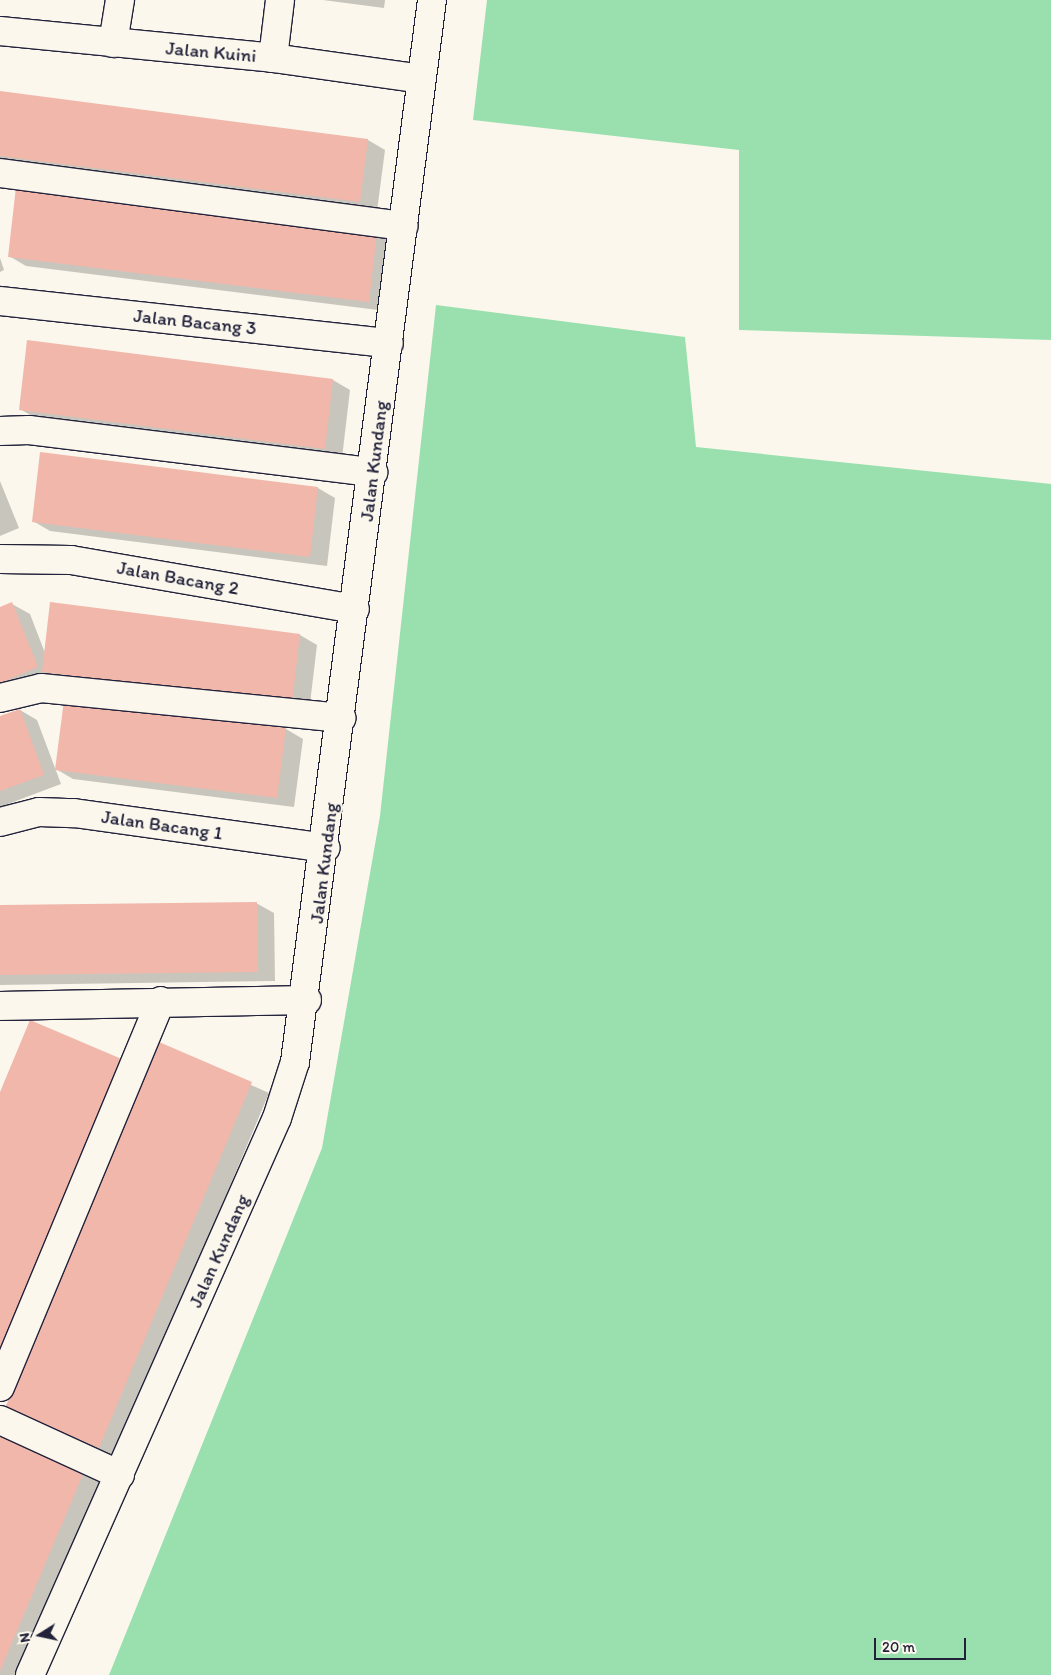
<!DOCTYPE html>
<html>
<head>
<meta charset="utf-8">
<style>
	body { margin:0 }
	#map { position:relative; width:1051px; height:1675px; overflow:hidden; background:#fbf7ec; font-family:Itim,sans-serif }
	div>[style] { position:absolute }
	.green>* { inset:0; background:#99e0ae }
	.shadow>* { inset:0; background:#0003 }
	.building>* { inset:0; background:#f1b7ab }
	.roads { filter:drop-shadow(1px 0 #22223b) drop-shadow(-1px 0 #22223b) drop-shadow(0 1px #22223b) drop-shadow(0 -1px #22223b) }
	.minor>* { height:28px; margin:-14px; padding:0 14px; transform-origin:14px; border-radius:14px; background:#fbf7ec }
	span { translate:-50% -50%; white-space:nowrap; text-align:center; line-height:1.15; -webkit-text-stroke:5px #fbf7ec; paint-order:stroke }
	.street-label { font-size:19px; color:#22223b }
	.north { position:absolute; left:15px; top:1610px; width:50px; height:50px; -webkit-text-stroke:4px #fbf7ec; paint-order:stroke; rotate:260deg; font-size:14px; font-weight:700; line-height:20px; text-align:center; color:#22223b }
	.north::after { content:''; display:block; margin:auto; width:18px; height:22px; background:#22223b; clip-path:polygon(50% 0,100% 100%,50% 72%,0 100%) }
	.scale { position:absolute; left:874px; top:1638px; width:92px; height:22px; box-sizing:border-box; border:2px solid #22223b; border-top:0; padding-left:6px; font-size:15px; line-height:18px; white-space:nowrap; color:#22223b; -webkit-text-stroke:4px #fbf7ec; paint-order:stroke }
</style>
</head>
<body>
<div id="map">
	<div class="green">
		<i style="clip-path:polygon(487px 0,1051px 0,1051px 340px,739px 330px,739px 150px,473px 120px)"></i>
		<i style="clip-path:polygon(436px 305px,685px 337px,696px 447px,1051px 484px,1051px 1675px,109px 1675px,322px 1148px,380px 816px)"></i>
	</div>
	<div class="shadow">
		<i style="clip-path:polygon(323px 0,385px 0,384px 8px)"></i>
		<i style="clip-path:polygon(0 92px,368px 140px,385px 150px,377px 211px,0 163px)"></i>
		<i style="clip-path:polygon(377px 234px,394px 244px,386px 311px,26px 266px,9px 256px)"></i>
		<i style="clip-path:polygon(0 258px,4px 270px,0 272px)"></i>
		<i style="clip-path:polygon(333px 380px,350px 390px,342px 458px,37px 419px,20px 409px)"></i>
		<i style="clip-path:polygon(0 481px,19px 528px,0 536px)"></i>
		<i style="clip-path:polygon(318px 488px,335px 498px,327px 566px,50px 531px,33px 521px)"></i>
		<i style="clip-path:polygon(51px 603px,300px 635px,317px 645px,309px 712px,0 699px,0 609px,12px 604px,30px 614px,45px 653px)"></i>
		<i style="clip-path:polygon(20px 710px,37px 720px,61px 784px,0 807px,0 718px)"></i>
		<i style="clip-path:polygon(286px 729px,303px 739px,294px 807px,73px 779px,56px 769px)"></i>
		<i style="clip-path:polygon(256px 903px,274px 913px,275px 981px,0 985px,0 906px)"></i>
		<i style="clip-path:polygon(159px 1044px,269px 1093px,116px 1457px,24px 1418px)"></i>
		<i style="clip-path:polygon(0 1437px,101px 1483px,20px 1675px,0 1675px)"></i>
	</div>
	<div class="building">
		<i style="clip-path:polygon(0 91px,368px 139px,360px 202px,0 156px)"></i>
		<i style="clip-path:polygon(16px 187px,377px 232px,369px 302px,8px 257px)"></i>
		<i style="clip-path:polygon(27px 340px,333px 379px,325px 449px,19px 410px)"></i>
		<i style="clip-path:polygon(40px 452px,318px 487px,310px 557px,32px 522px)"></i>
		<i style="clip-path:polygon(12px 602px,38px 667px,0 683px,0 607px)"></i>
		<i style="clip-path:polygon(50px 602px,300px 634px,292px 703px,42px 672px)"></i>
		<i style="clip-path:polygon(64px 700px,286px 728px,277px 798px,55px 770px)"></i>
		<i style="clip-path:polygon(20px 709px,44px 775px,0 791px,0 716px)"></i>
		<i style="clip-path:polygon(257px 902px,258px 972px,0 975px,0 905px)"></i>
		<i style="clip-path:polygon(30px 1020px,124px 1060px,0 1356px,0 1092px)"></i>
		<i style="clip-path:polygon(159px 1042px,252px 1082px,99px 1448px,5px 1408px)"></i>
		<i style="clip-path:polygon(0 1436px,84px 1472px,0 1671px)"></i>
	</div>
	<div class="roads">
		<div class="minor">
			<i style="left:0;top:31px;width:274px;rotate:5.6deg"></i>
			<i style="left:273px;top:58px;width:150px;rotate:8deg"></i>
			<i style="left:113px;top:43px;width:44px;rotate:-80.8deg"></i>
			<i style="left:273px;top:58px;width:58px;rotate:-83.1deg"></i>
			<i style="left:0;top:173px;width:407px;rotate:7.5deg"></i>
			<i style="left:0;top:301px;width:391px;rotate:6.2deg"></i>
			<i style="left:0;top:431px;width:29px;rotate:-2deg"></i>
			<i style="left:29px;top:430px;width:347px;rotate:7deg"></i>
			<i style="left:0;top:559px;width:71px;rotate:0.8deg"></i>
			<i style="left:71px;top:560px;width:288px;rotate:9.8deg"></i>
			<i style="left:0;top:698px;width:42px;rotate:-13.7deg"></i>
			<i style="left:41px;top:688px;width:302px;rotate:5.7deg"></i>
			<i style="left:0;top:822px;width:40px;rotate:-14.4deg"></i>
			<i style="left:39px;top:812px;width:35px;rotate:2deg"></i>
			<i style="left:74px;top:813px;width:254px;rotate:7.9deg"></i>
			<i style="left:0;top:1006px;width:307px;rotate:-1.1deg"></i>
			<i style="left:0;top:1387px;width:418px;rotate:-67.4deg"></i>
			<i style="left:0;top:1420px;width:132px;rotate:24.6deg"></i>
			<i style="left:30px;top:1675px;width:609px;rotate:-66.09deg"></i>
			<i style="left:277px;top:1118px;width:59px;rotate:-72.2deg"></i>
			<i style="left:295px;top:1062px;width:1071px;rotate:-82.65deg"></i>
		</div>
	</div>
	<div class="street-label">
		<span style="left:211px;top:52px;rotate:5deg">Jalan Kuini</span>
		<span style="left:195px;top:322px;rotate:6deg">Jalan Bacang 3</span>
		<span style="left:374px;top:461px;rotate:-83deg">Jalan Kundang</span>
		<span style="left:178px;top:578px;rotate:10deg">Jalan Bacang 2</span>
		<span style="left:162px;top:825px;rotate:8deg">Jalan Bacang 1</span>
		<span style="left:324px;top:863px;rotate:-83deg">Jalan Kundang</span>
		<span style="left:219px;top:1251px;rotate:-66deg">Jalan Kundang</span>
	</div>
	<div class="north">N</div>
	<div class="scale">20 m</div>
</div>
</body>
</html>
